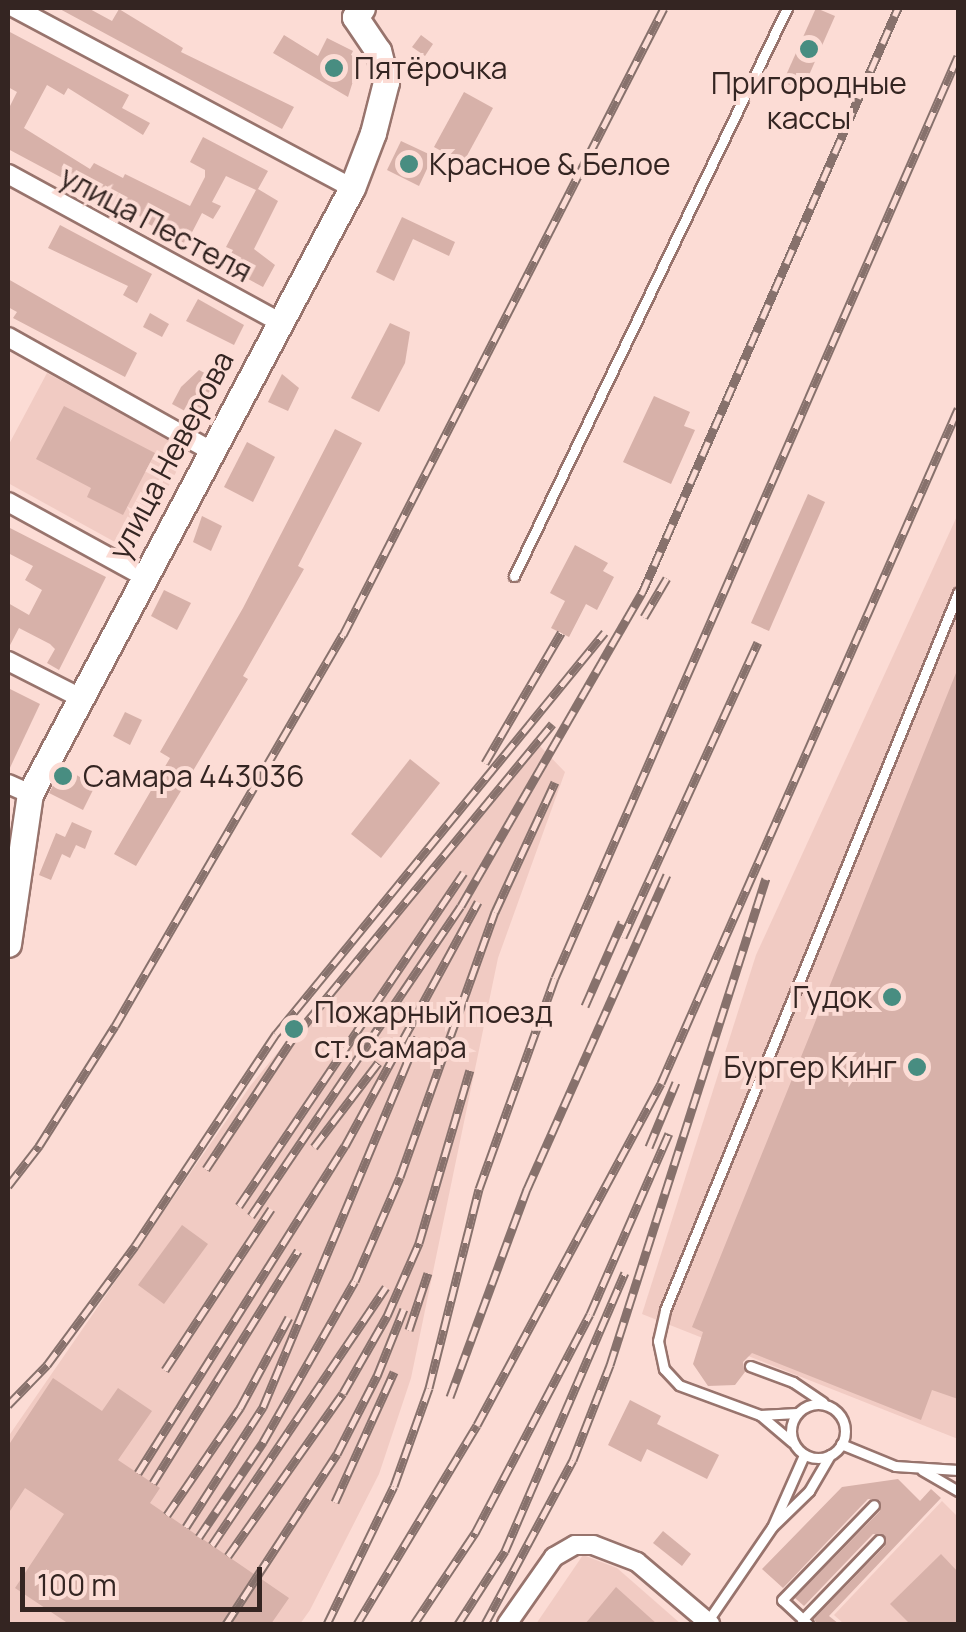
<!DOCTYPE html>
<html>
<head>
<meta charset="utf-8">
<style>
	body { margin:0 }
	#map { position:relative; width:966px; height:1632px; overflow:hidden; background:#fcdcd5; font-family:Manrope,sans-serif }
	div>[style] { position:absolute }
	.built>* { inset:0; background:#f1cbc3 }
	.building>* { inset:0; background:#d7b1a9 }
	.roads { filter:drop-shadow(2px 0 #98746d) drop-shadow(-2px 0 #98746d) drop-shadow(0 2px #98746d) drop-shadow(0 -2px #98746d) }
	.lane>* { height:9px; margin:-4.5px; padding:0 4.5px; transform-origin:4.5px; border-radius:4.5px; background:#fff }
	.lane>.ring { margin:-4.5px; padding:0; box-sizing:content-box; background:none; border:9px solid #fff; border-radius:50% }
	.street>* { height:18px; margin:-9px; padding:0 9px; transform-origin:9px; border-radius:9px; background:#fff }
	.secondary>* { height:25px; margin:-12.5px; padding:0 12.5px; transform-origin:12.5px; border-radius:12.5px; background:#fff }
	.rail>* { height:9px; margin-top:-4.5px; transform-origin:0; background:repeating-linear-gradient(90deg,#fcdcd5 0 15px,#87716c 0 30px); box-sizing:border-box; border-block:2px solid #87716c }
	.dots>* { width:28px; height:28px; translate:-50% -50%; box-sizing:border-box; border:5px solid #fcdcd5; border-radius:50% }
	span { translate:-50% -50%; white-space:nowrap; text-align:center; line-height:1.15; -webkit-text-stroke:8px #fcdcd5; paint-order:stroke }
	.poi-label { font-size:30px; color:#342522 }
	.left { translate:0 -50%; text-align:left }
	.right { translate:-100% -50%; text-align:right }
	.street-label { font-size:30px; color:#342522 }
	.frame { position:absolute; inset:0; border:10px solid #342522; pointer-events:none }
	.scale { position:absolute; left:20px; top:1567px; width:242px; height:45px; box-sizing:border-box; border:5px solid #342522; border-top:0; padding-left:12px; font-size:30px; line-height:35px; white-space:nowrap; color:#342522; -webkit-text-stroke:8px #fcdcd5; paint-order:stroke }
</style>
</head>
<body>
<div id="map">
	<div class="built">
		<i style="clip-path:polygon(47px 373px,188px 450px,133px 552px,8px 483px,8px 446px)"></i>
		<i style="clip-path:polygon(958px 514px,958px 1439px,642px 1314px,756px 955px)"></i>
		<i style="clip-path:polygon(534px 740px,565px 772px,498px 958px,411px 1378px,379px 1474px,310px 1610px,300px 1624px,8px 1624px,8px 1437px,251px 1085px)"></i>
		<i style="clip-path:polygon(942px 1501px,958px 1517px,958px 1624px,844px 1624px,834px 1615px)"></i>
		<i style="clip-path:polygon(583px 1555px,617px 1568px,681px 1624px,536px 1624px)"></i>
	</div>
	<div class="building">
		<i style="clip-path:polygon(58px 8px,88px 8px,112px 21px,119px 9px,183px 48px,181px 52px,294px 107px,282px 129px)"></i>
		<i style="clip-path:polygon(816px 8px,835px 16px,802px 91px,783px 82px)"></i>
		<i style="clip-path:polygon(8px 31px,129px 95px,122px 108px,150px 123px,143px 135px,68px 88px,64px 95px,47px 85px,24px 128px,90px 169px,94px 163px,123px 178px,125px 174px,190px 206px,205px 177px,205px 170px,190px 162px,203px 137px,268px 171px,258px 189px,278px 201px,254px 249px,275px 265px,263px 287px,224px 266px,233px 250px,226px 247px,256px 190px,226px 176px,212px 202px,221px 206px,213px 219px,202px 213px,186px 244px,8px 149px,8px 110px,17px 92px,8px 87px)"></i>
		<i style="clip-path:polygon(284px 35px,318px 56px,327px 38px,353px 51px,351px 55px,360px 59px,348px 97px,273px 53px)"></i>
		<i style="clip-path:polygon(421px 35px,433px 44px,425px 56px,412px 47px)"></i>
		<i style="clip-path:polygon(464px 92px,493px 108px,463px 163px,434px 147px)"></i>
		<i style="clip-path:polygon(401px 141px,433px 156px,419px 186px,387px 170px)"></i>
		<i style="clip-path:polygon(402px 217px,455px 242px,449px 256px,413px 239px,394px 281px,376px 272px)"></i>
		<i style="clip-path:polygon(60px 225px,152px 274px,137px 303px,123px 295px,128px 286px,48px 248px)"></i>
		<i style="clip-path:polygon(8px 279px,137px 353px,125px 377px,13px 318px,17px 312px,8px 307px)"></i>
		<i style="clip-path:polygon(198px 299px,244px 325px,234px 345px,186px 321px)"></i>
		<i style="clip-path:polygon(150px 313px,169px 324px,162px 337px,143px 327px)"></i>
		<i style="clip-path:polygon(390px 323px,410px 332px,405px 363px,379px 412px,351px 398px)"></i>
		<i style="clip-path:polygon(199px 370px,216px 379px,196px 417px,172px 404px,181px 387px)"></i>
		<i style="clip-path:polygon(282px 374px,299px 388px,288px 411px,268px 402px)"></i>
		<i style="clip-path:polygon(654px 396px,690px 412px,684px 426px,695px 430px,671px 484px,623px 462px)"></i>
		<i style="clip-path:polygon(64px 406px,155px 453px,123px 515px,87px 497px,91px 488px,36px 459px)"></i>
		<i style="clip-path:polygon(335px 429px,362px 443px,298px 566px,304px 569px,243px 676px,248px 679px,136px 866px,114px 854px,170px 758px,160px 752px,243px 608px)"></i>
		<i style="clip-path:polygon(247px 442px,275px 457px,253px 502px,224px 487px)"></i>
		<i style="clip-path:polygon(808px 494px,825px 502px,769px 631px,751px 623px)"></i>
		<i style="clip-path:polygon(202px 516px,222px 526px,211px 551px,193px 542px)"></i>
		<i style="clip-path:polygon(8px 527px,106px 577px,59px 670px,47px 663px,55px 649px,50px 644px,19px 628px,8px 649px,8px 603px,29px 615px,42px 590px,25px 580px,33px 566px,8px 553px)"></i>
		<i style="clip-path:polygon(575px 545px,608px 563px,603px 571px,614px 577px,597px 610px,586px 604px,569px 637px,551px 628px,565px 601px,550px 593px)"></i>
		<i style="clip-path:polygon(164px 590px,191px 603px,177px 630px,151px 616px)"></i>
		<i style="clip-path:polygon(958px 668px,958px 1399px,932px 1390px,921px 1420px,752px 1353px,743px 1362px,745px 1372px,735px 1385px,708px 1386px,693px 1364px,703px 1332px,692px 1327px)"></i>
		<i style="clip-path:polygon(8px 688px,40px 704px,8px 772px)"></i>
		<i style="clip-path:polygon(125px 712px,142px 720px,130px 745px,113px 736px)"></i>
		<i style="clip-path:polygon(410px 759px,440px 783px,381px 858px,351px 834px)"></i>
		<i style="clip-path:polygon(63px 767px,95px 786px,83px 810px,49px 793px)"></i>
		<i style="clip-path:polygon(72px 822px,92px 831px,85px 849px,76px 845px,70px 858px,62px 854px,51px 880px,39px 875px,56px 833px,65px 837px)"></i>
		<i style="clip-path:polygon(182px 1225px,208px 1244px,164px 1304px,138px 1285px)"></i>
		<i style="clip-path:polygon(53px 1378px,102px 1411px,118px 1388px,152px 1411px,118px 1460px,160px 1488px,150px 1503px,289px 1598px,271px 1624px,69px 1624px,15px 1588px,64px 1514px,25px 1488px,8px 1514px,8px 1446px)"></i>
		<i style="clip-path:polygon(630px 1400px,661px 1416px,657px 1424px,719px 1455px,707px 1479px,647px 1449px,641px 1462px,608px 1445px)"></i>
		<i style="clip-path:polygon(898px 1479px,920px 1501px,931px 1489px,941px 1498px,829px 1616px,839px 1624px,817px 1624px,814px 1619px,885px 1546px,885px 1535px,873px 1534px,804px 1606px,795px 1598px,880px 1511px,880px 1500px,868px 1499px,783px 1588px,762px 1569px,842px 1487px)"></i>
		<i style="clip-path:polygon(663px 1531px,691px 1554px,682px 1566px,653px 1543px)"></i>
		<i style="clip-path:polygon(941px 1554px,958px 1572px,958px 1624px,910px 1624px,890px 1604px)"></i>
		<i style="clip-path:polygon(616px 1587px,657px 1624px,585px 1624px)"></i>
	</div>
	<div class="roads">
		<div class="lane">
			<i style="left:514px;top:576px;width:630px;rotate:-64.33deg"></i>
			<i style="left:750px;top:1366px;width:46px;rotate:20.4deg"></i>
			<i style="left:793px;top:1382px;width:36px;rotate:34deg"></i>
			<i class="ring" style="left:791px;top:1404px;width:45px;height:45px"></i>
			<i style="left:760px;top:1415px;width:37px;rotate:-3deg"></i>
			<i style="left:792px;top:1442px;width:42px;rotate:-139.8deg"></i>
			<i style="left:760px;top:1415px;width:86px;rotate:-159.7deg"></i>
			<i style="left:679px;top:1385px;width:22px;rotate:-133deg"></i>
			<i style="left:664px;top:1369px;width:29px;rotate:-102deg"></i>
			<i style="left:658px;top:1341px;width:32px;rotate:-77deg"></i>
			<i style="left:665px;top:1310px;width:775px;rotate:-67.77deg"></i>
			<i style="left:841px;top:1444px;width:58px;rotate:22.2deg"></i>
			<i style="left:895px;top:1466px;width:63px;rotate:3.6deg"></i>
			<i style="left:922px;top:1470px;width:42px;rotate:30.3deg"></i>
			<i style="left:773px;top:1525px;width:77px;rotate:-66.1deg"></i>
			<i style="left:802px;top:1620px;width:111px;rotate:-46.1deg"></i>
			<i style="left:707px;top:1622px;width:115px;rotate:-55.6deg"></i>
			<i style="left:772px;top:1527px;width:52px;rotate:-44.2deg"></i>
			<i style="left:809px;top:1491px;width:42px;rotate:-59.7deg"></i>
			<i style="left:808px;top:1624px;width:35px;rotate:-137deg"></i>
			<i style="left:782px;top:1600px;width:132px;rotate:-45.9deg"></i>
		</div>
		<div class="street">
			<i style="left:15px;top:8px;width:382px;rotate:28.1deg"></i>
			<i style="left:8px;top:174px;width:309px;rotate:28.6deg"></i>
			<i style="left:8px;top:337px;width:233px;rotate:29.3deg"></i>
			<i style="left:8px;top:502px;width:154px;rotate:28.7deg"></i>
			<i style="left:8px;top:661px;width:80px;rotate:26.9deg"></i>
			<i style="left:8px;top:784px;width:24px;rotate:24deg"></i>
			<i style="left:507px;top:1624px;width:82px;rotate:-55deg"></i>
			<i style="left:554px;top:1557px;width:24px;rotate:-30deg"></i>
			<i style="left:575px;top:1545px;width:18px"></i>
			<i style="left:593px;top:1545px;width:47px;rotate:21.1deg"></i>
			<i style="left:637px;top:1562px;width:96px;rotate:40.3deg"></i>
		</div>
		<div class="secondary">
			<i style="left:8px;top:944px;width:152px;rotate:-81.7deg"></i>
			<i style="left:30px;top:794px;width:686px;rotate:-62.02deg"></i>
			<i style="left:352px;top:188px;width:59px;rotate:-69.1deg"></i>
			<i style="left:373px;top:133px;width:53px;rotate:-75.7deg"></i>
			<i style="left:386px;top:82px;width:32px;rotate:-104deg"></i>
			<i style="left:378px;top:51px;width:41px;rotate:-124.1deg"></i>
			<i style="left:355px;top:17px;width:11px;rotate:-52deg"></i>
		</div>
	</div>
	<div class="rail">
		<i style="left:644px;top:617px;width:45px;rotate:-59.5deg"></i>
		<i style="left:485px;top:763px;width:151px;rotate:-59.7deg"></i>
		<i style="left:623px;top:937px;width:324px;rotate:-65.4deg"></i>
		<i style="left:585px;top:1006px;width:92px;rotate:-66.2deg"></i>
		<i style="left:314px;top:1147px;width:106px;rotate:-52.7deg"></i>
		<i style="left:649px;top:1147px;width:70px;rotate:-67.4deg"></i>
		<i style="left:206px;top:1169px;width:154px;rotate:-56.4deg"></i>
		<i style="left:291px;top:1041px;width:411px;rotate:-50.5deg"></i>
		<i style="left:8px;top:1186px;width:51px;rotate:-52.2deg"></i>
		<i style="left:39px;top:1146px;width:142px;rotate:-57.7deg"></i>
		<i style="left:115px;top:1026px;width:453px;rotate:-59.8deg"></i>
		<i style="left:343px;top:635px;width:704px;rotate:-62.89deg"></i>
		<i style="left:239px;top:1206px;width:402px;rotate:-56deg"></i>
		<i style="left:251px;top:1216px;width:374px;rotate:-55.9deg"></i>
		<i style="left:461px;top:906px;width:362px;rotate:-60deg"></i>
		<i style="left:642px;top:593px;width:639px;rotate:-66.37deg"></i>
		<i style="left:409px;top:1330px;width:60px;rotate:-71.6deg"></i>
		<i style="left:165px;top:1370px;width:193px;rotate:-56.6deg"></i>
		<i style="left:450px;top:1397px;width:222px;rotate:-69.7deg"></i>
		<i style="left:527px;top:1189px;width:344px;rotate:-66deg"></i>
		<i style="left:8px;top:1405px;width:56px;rotate:-45.7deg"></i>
		<i style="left:47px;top:1365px;width:148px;rotate:-53.5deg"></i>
		<i style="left:135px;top:1246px;width:255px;rotate:-56.4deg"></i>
		<i style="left:276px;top:1034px;width:519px;rotate:-50.7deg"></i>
		<i style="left:138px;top:1473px;width:387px;rotate:-57.7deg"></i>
		<i style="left:345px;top:1146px;width:278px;rotate:-61.4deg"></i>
		<i style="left:153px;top:1483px;width:274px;rotate:-58deg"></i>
		<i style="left:335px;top:1502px;width:143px;rotate:-65.6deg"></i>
		<i style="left:167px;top:1515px;width:130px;rotate:-55.7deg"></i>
		<i style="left:240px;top:1408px;width:103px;rotate:-61.7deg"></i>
		<i style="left:186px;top:1527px;width:143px;rotate:-57.3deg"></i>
		<i style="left:263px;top:1407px;width:401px;rotate:-67.3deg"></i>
		<i style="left:199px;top:1537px;width:115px;rotate:-56deg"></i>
		<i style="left:263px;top:1442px;width:185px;rotate:-60.3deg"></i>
		<i style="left:355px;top:1281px;width:113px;rotate:-66.6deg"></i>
		<i style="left:400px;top:1177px;width:282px;rotate:-70.3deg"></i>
		<i style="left:495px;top:912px;width:143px;rotate:-65.2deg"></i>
		<i style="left:212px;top:1545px;width:311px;rotate:-56deg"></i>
		<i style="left:228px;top:1556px;width:199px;rotate:-54.8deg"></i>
		<i style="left:343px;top:1393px;width:89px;rotate:-60.3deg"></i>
		<i style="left:387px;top:1316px;width:80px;rotate:-66.3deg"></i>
		<i style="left:419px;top:1243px;width:180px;rotate:-73.6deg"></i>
		<i style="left:226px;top:1624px;width:203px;rotate:-56.9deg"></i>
		<i style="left:337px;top:1454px;width:88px;rotate:-62.9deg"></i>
		<i style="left:377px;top:1376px;width:72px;rotate:-68.1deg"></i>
		<i style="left:327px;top:1624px;width:153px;rotate:-64.1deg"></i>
		<i style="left:394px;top:1486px;width:104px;rotate:-70.3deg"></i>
		<i style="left:429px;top:1388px;width:205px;rotate:-75.9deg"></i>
		<i style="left:479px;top:1189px;width:224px;rotate:-70.2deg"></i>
		<i style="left:555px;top:978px;width:1006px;rotate:-66.39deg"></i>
		<i style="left:357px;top:1624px;width:232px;rotate:-58.9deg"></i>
		<i style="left:477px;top:1425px;width:388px;rotate:-61.7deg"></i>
		<i style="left:661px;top:1083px;width:737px;rotate:-66.22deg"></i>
		<i style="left:414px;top:1624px;width:110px;rotate:-56.2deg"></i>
		<i style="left:475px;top:1533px;width:247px;rotate:-62.3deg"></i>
		<i style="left:590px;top:1314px;width:197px;rotate:-66.4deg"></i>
		<i style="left:458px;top:1624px;width:87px;rotate:-57.2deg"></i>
		<i style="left:505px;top:1551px;width:303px;rotate:-66.7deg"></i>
		<i style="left:485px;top:1624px;width:186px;rotate:-61.8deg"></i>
		<i style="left:573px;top:1460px;width:102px;rotate:-68.7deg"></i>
		<i style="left:610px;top:1365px;width:511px;rotate:-72.24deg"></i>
	</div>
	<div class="dots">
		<i style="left:809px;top:49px;background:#488d81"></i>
		<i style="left:334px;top:68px;background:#488d81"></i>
		<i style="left:409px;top:164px;background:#488d81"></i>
		<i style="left:63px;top:776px;background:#488d81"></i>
		<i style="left:892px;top:997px;background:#488d81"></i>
		<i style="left:294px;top:1029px;background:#488d81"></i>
		<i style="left:917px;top:1067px;background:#488d81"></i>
	</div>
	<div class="poi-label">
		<span class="left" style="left:354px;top:68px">Пятёрочка</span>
		<span style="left:809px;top:100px">Пригородные<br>кассы</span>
		<span class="left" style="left:429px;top:164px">Красное &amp; Белое</span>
		<span class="left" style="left:83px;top:776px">Самара 443036</span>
		<span class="right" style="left:872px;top:997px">Гудок</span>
		<span class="left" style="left:314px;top:1029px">Пожарный поезд<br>ст. Самара</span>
		<span class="right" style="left:897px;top:1067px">Бургер Кинг</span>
	</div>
	<div class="street-label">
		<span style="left:156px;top:224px;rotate:28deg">улица Пестеля</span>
		<span style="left:171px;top:455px;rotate:-62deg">улица Неверова</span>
	</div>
	<div class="frame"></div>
	<div class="scale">100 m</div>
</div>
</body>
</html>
